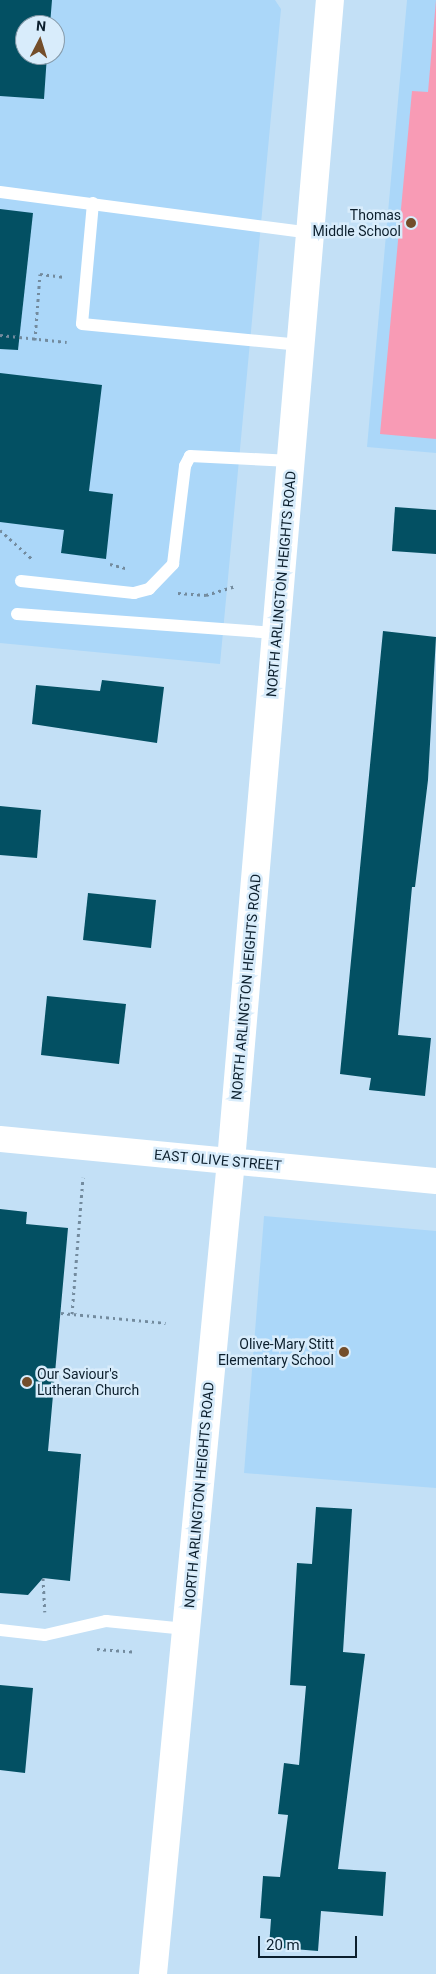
<!DOCTYPE html>
<html>
<head>
<meta charset="utf-8">
<style>
	body { margin:0 }
	#map { position:relative; width:436px; height:1974px; overflow:hidden; background:#c3e0f6; font-family:Roboto,sans-serif }
	div>[style] { position:absolute }
	.built>* { inset:0; background:#abd7f9 }
	.green>* { inset:0; background:#f89bb5 }
	.building>* { inset:0; background:#035063 }
	.path>* { height:3px; margin-top:-1.5px; transform-origin:0; background:repeating-linear-gradient(90deg,#738b9e 0 2.5px,transparent 0 6.5px) }
	.lane>* { height:12px; margin:-6px; padding:0 6px; transform-origin:6px; border-radius:6px; background:#fff }
	.street>* { height:26px; margin:-13px; padding:0 13px; transform-origin:13px; border-radius:13px; background:#fff }
	.secondary>* { height:28px; margin:-14px; padding:0 14px; transform-origin:14px; border-radius:14px; background:#fff }
	.dots>* { width:14px; height:14px; translate:-50% -50%; box-sizing:border-box; border:2px solid #d8ecfb; border-radius:50% }
	span { translate:-50% -50%; white-space:nowrap; text-align:center; line-height:1.15; -webkit-text-stroke:5px #d8ecfb; paint-order:stroke }
	.poi-label { font-size:14px; color:#0c1f2d }
	.right { translate:-100% -50%; text-align:right }
	.left { translate:0 -50%; text-align:left }
	.street-label { font-size:14px; color:#0c1f2d }
	.north { position:absolute; left:15px; top:15px; width:50px; height:50px; box-sizing:border-box; background:#d8ecfb; border:1px solid #869aa9; border-radius:50%; rotate:5deg; font-size:14px; font-weight:700; line-height:20px; text-align:center; color:#0c1f2d }
	.north::after { content:''; display:block; margin:auto; width:18px; height:22px; background:#734d2a; clip-path:polygon(50% 0,100% 100%,50% 72%,0 100%) }
	.scale { position:absolute; left:258px; top:1936px; width:99px; height:22px; box-sizing:border-box; border:2px solid #0c1f2d; border-top:0; padding-left:6px; font-size:15px; line-height:18px; white-space:nowrap; color:#0c1f2d; -webkit-text-stroke:4px #d8ecfb; paint-order:stroke }
</style>
</head>
<body>
<div id="map">
	<div class="built">
		<i style="clip-path:polygon(evenodd,0 0,275px 0,281px 9px,220px 664px,0 643px,0 0,25px 25px,55px 25px,55px 55px,25px 55px,25px 25px)"></i>
		<i style="clip-path:polygon(407px 0,436px 0,436px 453px,367px 447px)"></i>
		<i style="clip-path:polygon(264px 1216px,436px 1231px,436px 1488px,244px 1473px)"></i>
	</div>
	<div class="green">
		<i style="clip-path:polygon(436px 0,436px 439px,380px 434px,412px 91px,428px 92px)"></i>
	</div>
	<div class="building">
		<i style="clip-path:polygon(0 0,52px 0,50px 25px,25px 25px,25px 55px,47px 55px,44px 99px,0 96px)"></i>
		<i style="clip-path:polygon(0 209px,33px 213px,18px 350px,0 349px)"></i>
		<i style="clip-path:polygon(0 373px,102px 385px,89px 491px,113px 494px,106px 559px,61px 553px,64px 530px,0 522px)"></i>
		<i style="clip-path:polygon(395px 507px,436px 510px,436px 554px,392px 551px)"></i>
		<i style="clip-path:polygon(383px 631px,436px 637px,428px 780px,415px 887px,412px 887px,398px 1035px,431px 1038px,425px 1096px,369px 1090px,371px 1078px,340px 1074px)"></i>
		<i style="clip-path:polygon(102px 680px,164px 687px,157px 743px,32px 724px,36px 685px,100px 691px)"></i>
		<i style="clip-path:polygon(0 806px,41px 810px,37px 858px,0 855px)"></i>
		<i style="clip-path:polygon(88px 893px,156px 900px,151px 948px,83px 940px)"></i>
		<i style="clip-path:polygon(47px 996px,126px 1004px,119px 1064px,41px 1055px)"></i>
		<i style="clip-path:polygon(0 1209px,27px 1212px,26px 1224px,68px 1228px,48px 1451px,81px 1454px,70px 1581px,43px 1578px,28px 1595px,0 1593px)"></i>
		<i style="clip-path:polygon(316px 1507px,352px 1509px,343px 1652px,365px 1654px,338px 1869px,386px 1872px,383px 1916px,321px 1911px,318px 1951px,269px 1947px,271px 1919px,260px 1918px,263px 1876px,280px 1877px,288px 1815px,278px 1814px,284px 1763px,299px 1765px,306px 1686px,290px 1685px,297px 1563px,312px 1564px)"></i>
		<i style="clip-path:polygon(0 1685px,33px 1688px,25px 1773px,0 1770px)"></i>
	</div>
	<div class="path">
		<i style="left:0;top:335px;width:67px;rotate:6deg"></i>
		<i style="left:35px;top:340px;width:66px;rotate:-85.7deg"></i>
		<i style="left:40px;top:274px;width:23px;rotate:7deg"></i>
		<i style="left:0;top:530px;width:42px;rotate:42.1deg"></i>
		<i style="left:110px;top:564px;width:16px;rotate:15deg"></i>
		<i style="left:178px;top:593px;width:28px;rotate:4deg"></i>
		<i style="left:206px;top:595px;width:30px;rotate:-17deg"></i>
		<i style="left:61px;top:1313px;width:105px;rotate:5.4deg"></i>
		<i style="left:72px;top:1314px;width:137px;rotate:-85.4deg"></i>
		<i style="left:43px;top:1578px;width:34px;rotate:87deg"></i>
		<i style="left:97px;top:1649px;width:39px;rotate:4deg"></i>
	</div>
	<div class="lane">
		<i style="left:0;top:192px;width:314px;rotate:7.5deg"></i>
		<i style="left:93px;top:203px;width:121px;rotate:95.2deg"></i>
		<i style="left:82px;top:324px;width:220px;rotate:5.5deg"></i>
		<i style="left:21px;top:581px;width:114px;rotate:6.1deg"></i>
		<i style="left:134px;top:593px;width:16px;rotate:-15deg"></i>
		<i style="left:149px;top:589px;width:35px;rotate:-46deg"></i>
		<i style="left:173px;top:564px;width:99px;rotate:-83deg"></i>
		<i style="left:185px;top:466px;width:11px;rotate:-63deg"></i>
		<i style="left:190px;top:456px;width:101px;rotate:2.8deg"></i>
		<i style="left:17px;top:614px;width:260px;rotate:4.2deg"></i>
		<i style="left:0;top:1630px;width:45px;rotate:6.3deg"></i>
		<i style="left:45px;top:1635px;width:63px;rotate:-12.9deg"></i>
		<i style="left:106px;top:1621px;width:80px;rotate:5.7deg"></i>
	</div>
	<div class="street">
		<i style="left:0;top:1139px;width:438px;rotate:5.5deg"></i>
	</div>
	<div class="secondary">
		<i style="left:153px;top:1974px;width:817px;rotate:-84.52deg"></i>
		<i style="left:231px;top:1161px;width:1165px;rotate:-85.13deg"></i>
	</div>
	<div class="dots">
		<i style="left:411px;top:223px;background:#734d2a"></i>
		<i style="left:344px;top:1352px;background:#734d2a"></i>
		<i style="left:27px;top:1382px;background:#734d2a"></i>
	</div>
	<div class="poi-label">
		<span class="right" style="left:401px;top:223px">Thomas<br>Middle School</span>
		<span class="right" style="left:334px;top:1352px">Olive-Mary Stitt<br>Elementary School</span>
		<span class="left" style="left:37px;top:1382px">Our Saviour's<br>Lutheran Church</span>
	</div>
	<div class="street-label">
		<span style="left:281px;top:584px;rotate:-85deg">NORTH ARLINGTON HEIGHTS ROAD</span>
		<span style="left:246px;top:987px;rotate:-85deg">NORTH ARLINGTON HEIGHTS ROAD</span>
		<span style="left:218px;top:1160px;rotate:5deg">EAST OLIVE STREET</span>
		<span style="left:199px;top:1495px;rotate:-85deg">NORTH ARLINGTON HEIGHTS ROAD</span>
	</div>
	<div class="north">N</div>
	<div class="scale">20 m</div>
</div>
</body>
</html>
